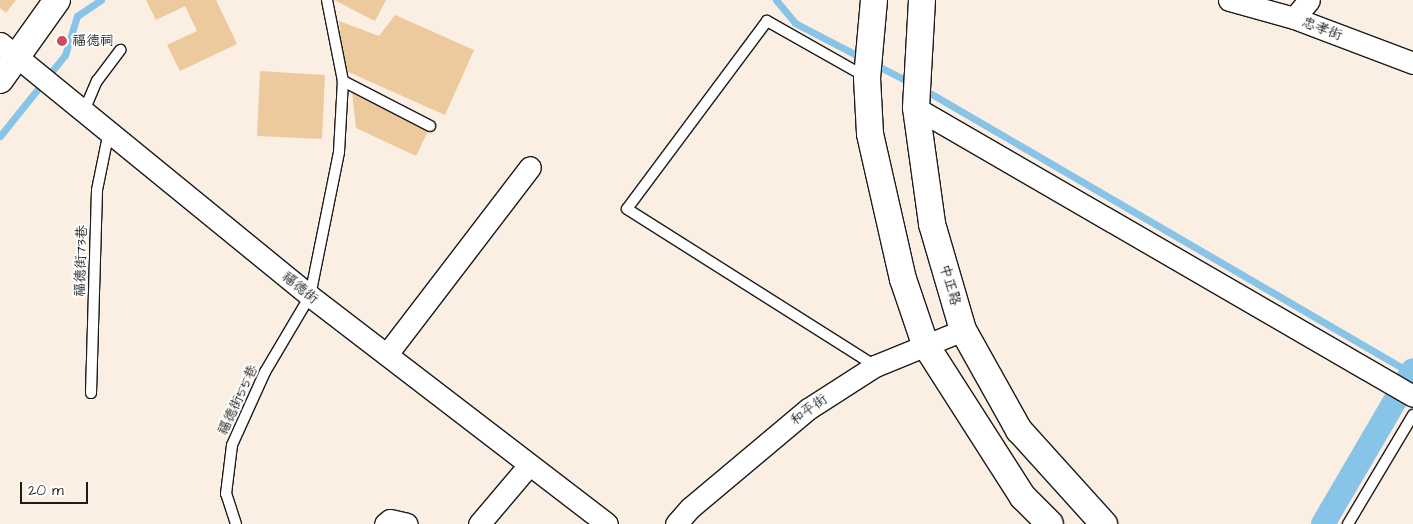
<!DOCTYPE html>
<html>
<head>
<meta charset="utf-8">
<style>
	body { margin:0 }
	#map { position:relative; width:1413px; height:524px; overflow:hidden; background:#faefe2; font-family:"Architects Daughter","LXGW WenKai TC",sans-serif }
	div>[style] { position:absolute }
	.stream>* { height:7px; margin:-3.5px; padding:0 3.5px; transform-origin:3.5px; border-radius:3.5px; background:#87c4e7 }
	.canal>* { height:24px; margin:-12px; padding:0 12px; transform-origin:12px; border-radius:12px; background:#87c4e7 }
	.building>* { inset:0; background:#edc99e }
	.roads { filter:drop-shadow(1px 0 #1c1c1c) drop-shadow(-1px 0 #1c1c1c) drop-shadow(0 1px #1c1c1c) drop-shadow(0 -1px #1c1c1c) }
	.service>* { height:10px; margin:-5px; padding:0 5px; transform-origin:5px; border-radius:5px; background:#fff }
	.minor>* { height:21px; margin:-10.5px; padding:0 10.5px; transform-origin:10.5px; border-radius:10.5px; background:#fff }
	.tertiary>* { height:26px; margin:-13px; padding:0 13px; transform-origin:13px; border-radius:13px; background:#fff }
	.dots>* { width:14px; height:14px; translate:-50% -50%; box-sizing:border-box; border:2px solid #fff; border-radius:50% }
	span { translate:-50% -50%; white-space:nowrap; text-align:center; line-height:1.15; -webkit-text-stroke:4px #fff; paint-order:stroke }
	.street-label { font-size:14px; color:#1c1c1c }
	.poi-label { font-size:14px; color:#1c1c1c }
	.left { translate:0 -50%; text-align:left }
	.scale { position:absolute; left:20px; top:482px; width:68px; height:22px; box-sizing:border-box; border:2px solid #1c1c1c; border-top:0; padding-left:6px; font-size:15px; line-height:18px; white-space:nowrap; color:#1c1c1c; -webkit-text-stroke:4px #fff; paint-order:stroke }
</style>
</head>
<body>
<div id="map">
	<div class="stream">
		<i style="left:776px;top:0;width:30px;rotate:50deg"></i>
		<i style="left:795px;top:23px;width:76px;rotate:27.6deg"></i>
		<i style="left:874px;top:64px;width:42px;rotate:27.2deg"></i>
		<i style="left:923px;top:89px;width:565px;rotate:30.2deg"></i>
		<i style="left:0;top:136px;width:104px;rotate:-51.3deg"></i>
		<i style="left:65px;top:55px;width:41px;rotate:-72.9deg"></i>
		<i style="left:77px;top:16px;width:29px;rotate:-34deg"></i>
	</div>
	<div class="canal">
		<i style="left:1323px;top:524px;width:178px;rotate:-59.7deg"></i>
	</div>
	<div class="building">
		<i style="clip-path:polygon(0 0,16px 0,6px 13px,0 8px)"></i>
		<i style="clip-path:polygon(146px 0,216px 0,237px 44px,180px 71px,167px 45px,197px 31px,185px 6px,156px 20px)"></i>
		<i style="clip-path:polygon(334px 0,386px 0,375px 21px)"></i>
		<i style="clip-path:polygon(395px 15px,474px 50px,445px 115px,344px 70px,339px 21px,379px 36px)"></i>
		<i style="clip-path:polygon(260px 71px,325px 75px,322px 139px,257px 136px)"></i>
		<i style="clip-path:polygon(352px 91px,430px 127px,416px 156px,356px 128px)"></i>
	</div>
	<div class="roads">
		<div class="service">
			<i style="left:866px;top:77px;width:114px;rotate:-150.5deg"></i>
			<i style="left:767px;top:21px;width:234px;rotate:126.7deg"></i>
			<i style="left:627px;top:209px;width:294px;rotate:32.3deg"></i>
			<i style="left:343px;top:81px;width:98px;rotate:27.3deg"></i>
			<i style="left:84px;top:111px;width:33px;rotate:-67deg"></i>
			<i style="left:97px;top:81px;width:39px;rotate:-53deg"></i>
			<i style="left:91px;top:393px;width:203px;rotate:-88.3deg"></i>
			<i style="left:97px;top:190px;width:60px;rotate:-78.5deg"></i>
			<i style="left:236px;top:524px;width:32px;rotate:-108deg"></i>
			<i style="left:226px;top:494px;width:49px;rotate:-83deg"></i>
			<i style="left:232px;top:445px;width:80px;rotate:-65.7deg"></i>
			<i style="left:265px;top:372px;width:88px;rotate:-59.4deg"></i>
			<i style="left:310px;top:296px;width:147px;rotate:-78.6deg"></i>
			<i style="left:339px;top:152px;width:71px;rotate:-86.8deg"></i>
			<i style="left:343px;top:81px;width:83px;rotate:-101.2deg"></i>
			<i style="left:1348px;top:524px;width:127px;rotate:-59.2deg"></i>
		</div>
		<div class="minor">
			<i style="left:1229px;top:0;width:67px;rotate:15.5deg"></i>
			<i style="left:1294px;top:18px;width:127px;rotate:20.7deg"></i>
			<i style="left:1294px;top:18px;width:23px;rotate:-50deg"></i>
			<i style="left:0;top:43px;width:400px;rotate:39.2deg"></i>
			<i style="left:310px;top:296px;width:374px;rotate:37.5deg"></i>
			<i style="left:916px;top:108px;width:574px;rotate:30.09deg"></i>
			<i style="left:387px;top:354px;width:235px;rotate:-52.6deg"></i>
			<i style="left:385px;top:524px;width:6px;rotate:-39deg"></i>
			<i style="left:390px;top:520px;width:17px;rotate:13deg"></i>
			<i style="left:479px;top:524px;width:77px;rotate:-49.7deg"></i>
			<i style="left:676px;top:524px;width:21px;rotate:-49deg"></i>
			<i style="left:690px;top:508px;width:154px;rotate:-40deg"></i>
			<i style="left:808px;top:409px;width:80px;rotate:-32.7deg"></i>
			<i style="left:875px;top:366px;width:95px;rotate:-22.2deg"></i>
		</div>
		<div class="tertiary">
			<i style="left:874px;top:0;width:78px;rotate:95.1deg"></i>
			<i style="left:867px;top:78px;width:56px;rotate:86.9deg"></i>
			<i style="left:870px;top:134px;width:149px;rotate:77.2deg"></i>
			<i style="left:903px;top:279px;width:69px;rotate:71.3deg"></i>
			<i style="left:925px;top:344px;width:182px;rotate:57.4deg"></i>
			<i style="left:1023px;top:497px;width:38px;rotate:45deg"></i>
			<i style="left:922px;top:0;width:108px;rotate:93.2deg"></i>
			<i style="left:916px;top:108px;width:117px;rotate:82.1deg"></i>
			<i style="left:932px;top:224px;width:110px;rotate:73.7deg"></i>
			<i style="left:963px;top:330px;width:115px;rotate:60.8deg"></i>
			<i style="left:1019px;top:430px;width:127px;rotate:47.9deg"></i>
			<i style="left:0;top:80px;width:98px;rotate:-54.5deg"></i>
		</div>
	</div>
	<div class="dots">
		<i style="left:62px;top:41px;background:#d1495b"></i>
	</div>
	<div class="street-label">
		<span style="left:1322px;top:29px;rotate:21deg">忠孝街</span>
		<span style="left:81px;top:261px;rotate:-88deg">福德街73巷</span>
		<span style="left:950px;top:285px;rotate:74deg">中正路</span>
		<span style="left:300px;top:288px;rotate:39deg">福德街</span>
		<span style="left:238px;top:400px;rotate:-65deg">福德街55巷</span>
		<span style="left:809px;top:410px;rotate:-36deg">和平街</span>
	</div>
	<div class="poi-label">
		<span class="left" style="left:72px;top:41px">福德祠</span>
	</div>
	<div class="scale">20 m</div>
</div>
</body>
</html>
